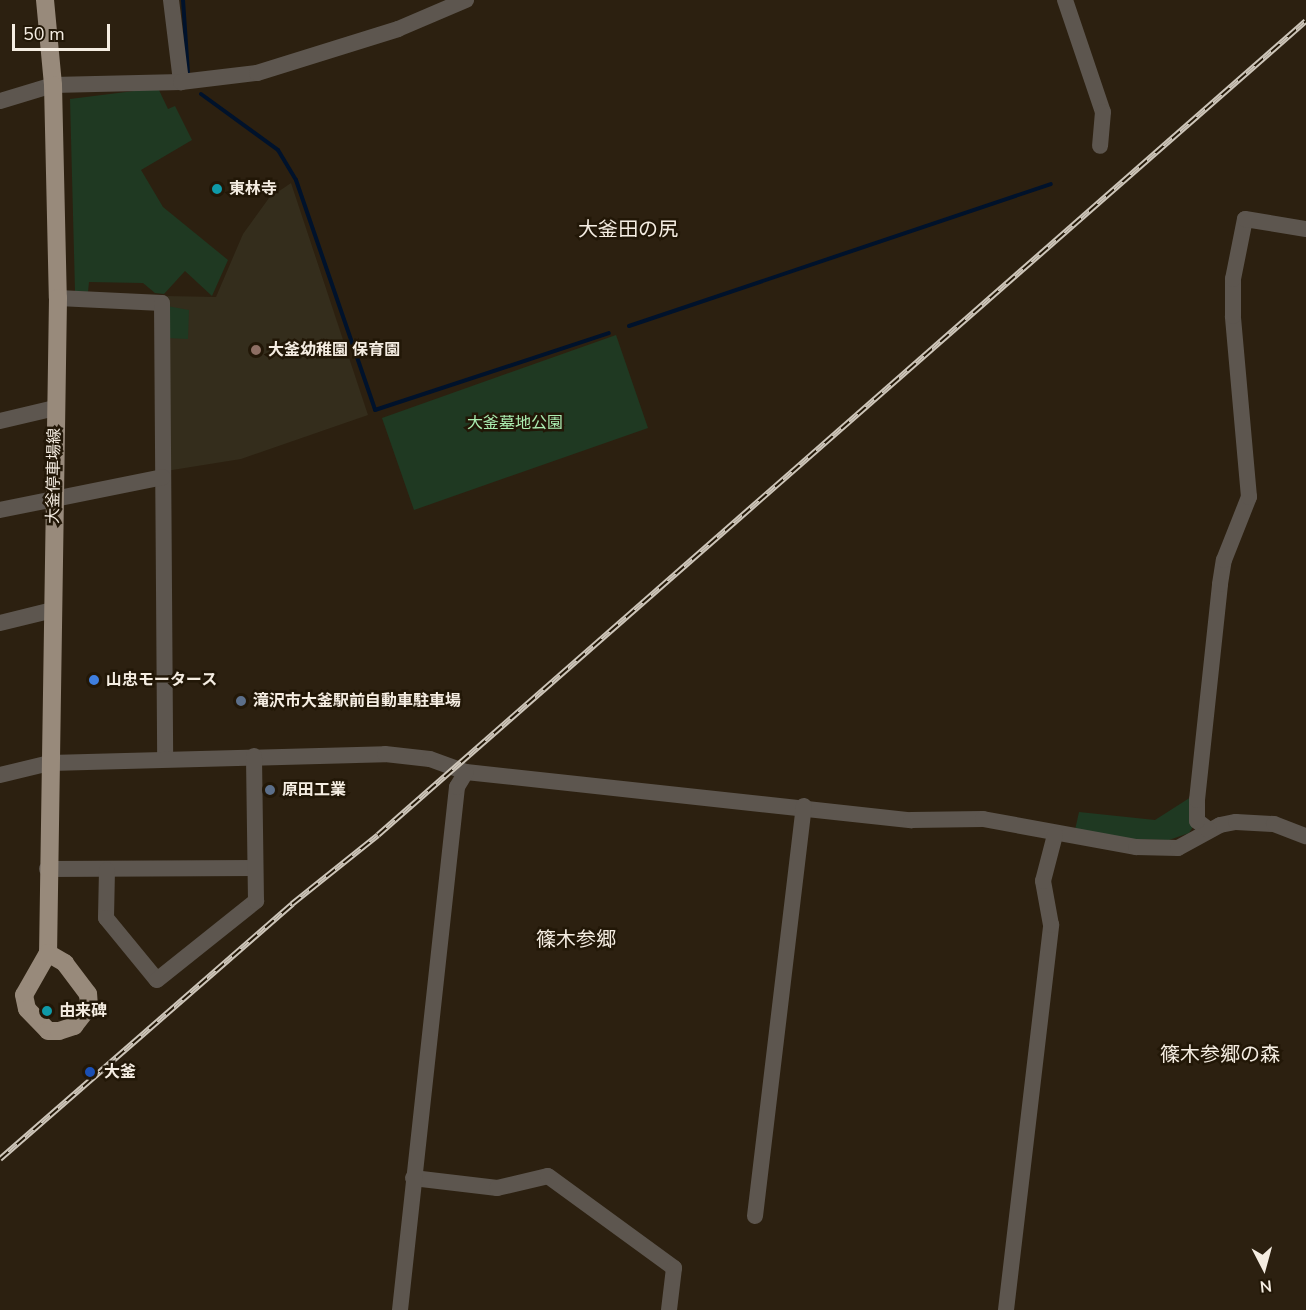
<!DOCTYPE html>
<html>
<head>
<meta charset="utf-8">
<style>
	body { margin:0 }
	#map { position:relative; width:1306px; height:1310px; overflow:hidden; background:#2c2010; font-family:"Nunito Sans","Noto Sans JP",sans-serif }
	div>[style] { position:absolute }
	.education>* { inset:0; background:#342d1c }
	.green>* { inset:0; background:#1f3922 }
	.stream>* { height:4px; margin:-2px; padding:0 2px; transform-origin:2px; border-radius:2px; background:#00122b }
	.minor>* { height:16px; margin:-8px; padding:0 8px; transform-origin:8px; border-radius:8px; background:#5d564f }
	.major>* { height:18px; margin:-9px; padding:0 9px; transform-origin:9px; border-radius:9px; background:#988a7b }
	.rail>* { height:6px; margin-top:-3px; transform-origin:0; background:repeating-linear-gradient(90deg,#221707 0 11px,#cdc5b9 0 22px); box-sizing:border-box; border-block:2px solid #cdc5b9 }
	.dots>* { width:16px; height:16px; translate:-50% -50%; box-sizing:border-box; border:3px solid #221707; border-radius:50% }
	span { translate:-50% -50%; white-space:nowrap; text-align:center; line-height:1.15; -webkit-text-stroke:5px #221707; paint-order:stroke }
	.poi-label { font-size:16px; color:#f5ede2; font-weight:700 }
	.left { translate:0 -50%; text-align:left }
	.park-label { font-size:16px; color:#abedb1 }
	.street-label { font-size:16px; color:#f5ede2 }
	.quarter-label { font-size:20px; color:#f5ede2 }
	.north { position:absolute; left:1234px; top:1238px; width:60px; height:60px; -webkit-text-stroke:4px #221707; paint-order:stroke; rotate:174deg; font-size:16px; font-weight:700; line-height:24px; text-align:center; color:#f5ede2 }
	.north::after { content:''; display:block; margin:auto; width:21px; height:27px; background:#f5ede2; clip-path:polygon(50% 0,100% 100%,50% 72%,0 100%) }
	.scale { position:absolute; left:12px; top:24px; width:98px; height:27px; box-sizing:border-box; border:3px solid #f5ede2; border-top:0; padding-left:8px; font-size:18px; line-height:21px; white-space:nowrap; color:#f5ede2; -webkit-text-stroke:4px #221707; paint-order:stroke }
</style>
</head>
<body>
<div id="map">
	<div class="education">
		<i style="clip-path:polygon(291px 183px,368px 415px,241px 459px,166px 471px,165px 296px,216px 297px,243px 234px,269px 198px)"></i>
	</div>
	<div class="green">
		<i style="clip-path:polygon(158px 88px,168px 109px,175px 106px,192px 140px,141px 170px,163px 207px,228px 260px,212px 296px,185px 271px,164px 294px,155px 293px,143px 283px,89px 282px,88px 292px,75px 291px,70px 99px)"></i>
		<i style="clip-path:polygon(167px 306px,189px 310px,188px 339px,166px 338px)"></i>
		<i style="clip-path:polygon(616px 335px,648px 428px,414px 510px,382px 418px)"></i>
		<i style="clip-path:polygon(1191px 797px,1193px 827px,1189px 833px,1169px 840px,1129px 839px,1075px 830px,1079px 812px,1155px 820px)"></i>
	</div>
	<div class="stream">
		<i style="left:183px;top:0;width:73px;rotate:86.1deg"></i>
		<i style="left:201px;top:94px;width:95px;rotate:36deg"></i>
		<i style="left:278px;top:150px;width:35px;rotate:59deg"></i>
		<i style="left:296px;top:180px;width:243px;rotate:71deg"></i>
		<i style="left:375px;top:410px;width:246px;rotate:-18.2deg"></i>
		<i style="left:629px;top:326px;width:445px;rotate:-18.6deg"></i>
	</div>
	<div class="minor">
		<i style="left:171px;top:0;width:83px;rotate:83deg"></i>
		<i style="left:1065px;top:0;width:118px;rotate:71.3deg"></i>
		<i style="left:1103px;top:112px;width:34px;rotate:95deg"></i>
		<i style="left:0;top:101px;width:55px;rotate:-16.8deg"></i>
		<i style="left:53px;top:85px;width:128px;rotate:-1.3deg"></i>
		<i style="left:181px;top:82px;width:77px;rotate:-6.8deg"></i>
		<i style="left:257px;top:73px;width:148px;rotate:-17.3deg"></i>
		<i style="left:398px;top:29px;width:74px;rotate:-23.1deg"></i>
		<i style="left:58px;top:298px;width:104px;rotate:2.8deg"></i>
		<i style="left:162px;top:303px;width:456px;rotate:89.6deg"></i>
		<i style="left:0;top:421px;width:57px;rotate:-13.3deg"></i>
		<i style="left:0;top:510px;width:166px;rotate:-11.4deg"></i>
		<i style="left:0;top:623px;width:55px;rotate:-13.8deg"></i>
		<i style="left:0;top:775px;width:51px;rotate:-13.5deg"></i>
		<i style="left:50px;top:763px;width:335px;rotate:-1.5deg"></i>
		<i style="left:385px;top:754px;width:45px;rotate:6.3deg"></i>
		<i style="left:430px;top:759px;width:38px;rotate:20deg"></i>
		<i style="left:466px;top:772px;width:448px;rotate:6.2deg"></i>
		<i style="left:911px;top:820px;width:72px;rotate:-0.8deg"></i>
		<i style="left:983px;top:819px;width:156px;rotate:10.4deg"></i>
		<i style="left:1136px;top:847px;width:42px;rotate:1.4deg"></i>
		<i style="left:1178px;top:848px;width:48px;rotate:-28.7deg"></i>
		<i style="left:1220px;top:825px;width:16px;rotate:-11deg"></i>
		<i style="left:1236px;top:822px;width:38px;rotate:3deg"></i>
		<i style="left:1274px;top:824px;width:34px;rotate:21deg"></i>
		<i style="left:1209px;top:830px;width:15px;rotate:-143deg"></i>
		<i style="left:1197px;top:821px;width:21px;rotate:-90deg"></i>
		<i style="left:1197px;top:800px;width:217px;rotate:-83.9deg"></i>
		<i style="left:1220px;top:584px;width:24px;rotate:-81deg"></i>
		<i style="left:1224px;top:560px;width:68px;rotate:-68.4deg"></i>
		<i style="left:1249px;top:497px;width:182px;rotate:-95.1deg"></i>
		<i style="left:1233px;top:316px;width:37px;rotate:-90deg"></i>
		<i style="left:1233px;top:279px;width:61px;rotate:-78.7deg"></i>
		<i style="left:1245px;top:219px;width:62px;rotate:9.3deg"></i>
		<i style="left:47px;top:869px;width:208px;rotate:-0.3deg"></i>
		<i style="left:107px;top:870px;width:48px;rotate:91.2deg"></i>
		<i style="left:106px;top:918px;width:80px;rotate:50.6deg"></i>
		<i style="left:157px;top:980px;width:127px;rotate:-38.6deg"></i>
		<i style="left:256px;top:901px;width:145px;rotate:-90.8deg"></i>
		<i style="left:413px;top:1178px;width:85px;rotate:6.8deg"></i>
		<i style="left:497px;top:1188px;width:52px;rotate:-13.2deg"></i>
		<i style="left:548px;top:1176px;width:156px;rotate:36.1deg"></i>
		<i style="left:674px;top:1268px;width:42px;rotate:96.8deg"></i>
		<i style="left:755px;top:1216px;width:413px;rotate:-83.2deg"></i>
		<i style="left:400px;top:1310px;width:526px;rotate:-83.78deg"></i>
		<i style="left:457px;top:787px;width:17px;rotate:-59deg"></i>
		<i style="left:1006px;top:1310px;width:388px;rotate:-83.3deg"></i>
		<i style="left:1051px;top:925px;width:45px;rotate:-100.3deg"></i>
		<i style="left:1043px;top:881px;width:48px;rotate:-75.4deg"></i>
	</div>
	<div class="major">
		<i style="left:45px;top:0;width:85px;rotate:84.6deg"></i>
		<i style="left:53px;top:85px;width:213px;rotate:88.7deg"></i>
		<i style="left:58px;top:298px;width:655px;rotate:90.87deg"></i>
		<i style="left:48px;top:953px;width:48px;rotate:119.7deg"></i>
		<i style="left:24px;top:995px;width:14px;rotate:78deg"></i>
		<i style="left:27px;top:1009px;width:30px;rotate:46deg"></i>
		<i style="left:48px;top:1031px;width:11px"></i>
		<i style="left:59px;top:1031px;width:16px;rotate:-18deg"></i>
		<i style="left:74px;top:1026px;width:24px;rotate:-52deg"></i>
		<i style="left:89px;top:1007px;width:13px;rotate:-94deg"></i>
		<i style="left:88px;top:994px;width:39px;rotate:-127deg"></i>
		<i style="left:65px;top:963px;width:20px;rotate:-150deg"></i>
	</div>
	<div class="rail">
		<i style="left:0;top:1159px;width:388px;rotate:-41.1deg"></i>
		<i style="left:292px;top:904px;width:110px;rotate:-38.7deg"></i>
		<i style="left:378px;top:835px;width:1234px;rotate:-41.26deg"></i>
	</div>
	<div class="dots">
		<i style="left:217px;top:189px;background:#0f9aa8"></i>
		<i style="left:256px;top:350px;background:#8d6e63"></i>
		<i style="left:94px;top:680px;background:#3f7fe0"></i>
		<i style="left:241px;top:701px;background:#5c6f8a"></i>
		<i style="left:270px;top:790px;background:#5c6f8a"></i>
		<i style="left:47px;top:1011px;background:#0f9aa8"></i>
		<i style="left:90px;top:1072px;background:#1a4fb4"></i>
	</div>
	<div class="poi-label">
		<span class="left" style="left:229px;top:189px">東林寺</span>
		<span class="left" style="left:268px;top:350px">大釜幼稚園 保育園</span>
		<span class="left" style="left:106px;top:680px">山忠モータース</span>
		<span class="left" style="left:253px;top:701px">滝沢市大釜駅前自動車駐車場</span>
		<span class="left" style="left:282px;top:790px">原田工業</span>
		<span class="left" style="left:59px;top:1011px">由来碑</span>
		<span class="left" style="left:104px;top:1072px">大釜</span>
	</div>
	<div class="park-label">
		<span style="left:515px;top:423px">大釜墓地公園</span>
	</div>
	<div class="street-label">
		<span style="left:54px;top:476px;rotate:-89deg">大釜停車場線</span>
	</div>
	<div class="quarter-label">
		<span style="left:628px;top:229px">大釜田の尻</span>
		<span style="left:576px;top:939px">篠木参郷</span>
		<span style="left:1220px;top:1054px">篠木参郷の森</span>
	</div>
	<div class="north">N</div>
	<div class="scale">50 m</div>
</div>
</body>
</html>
